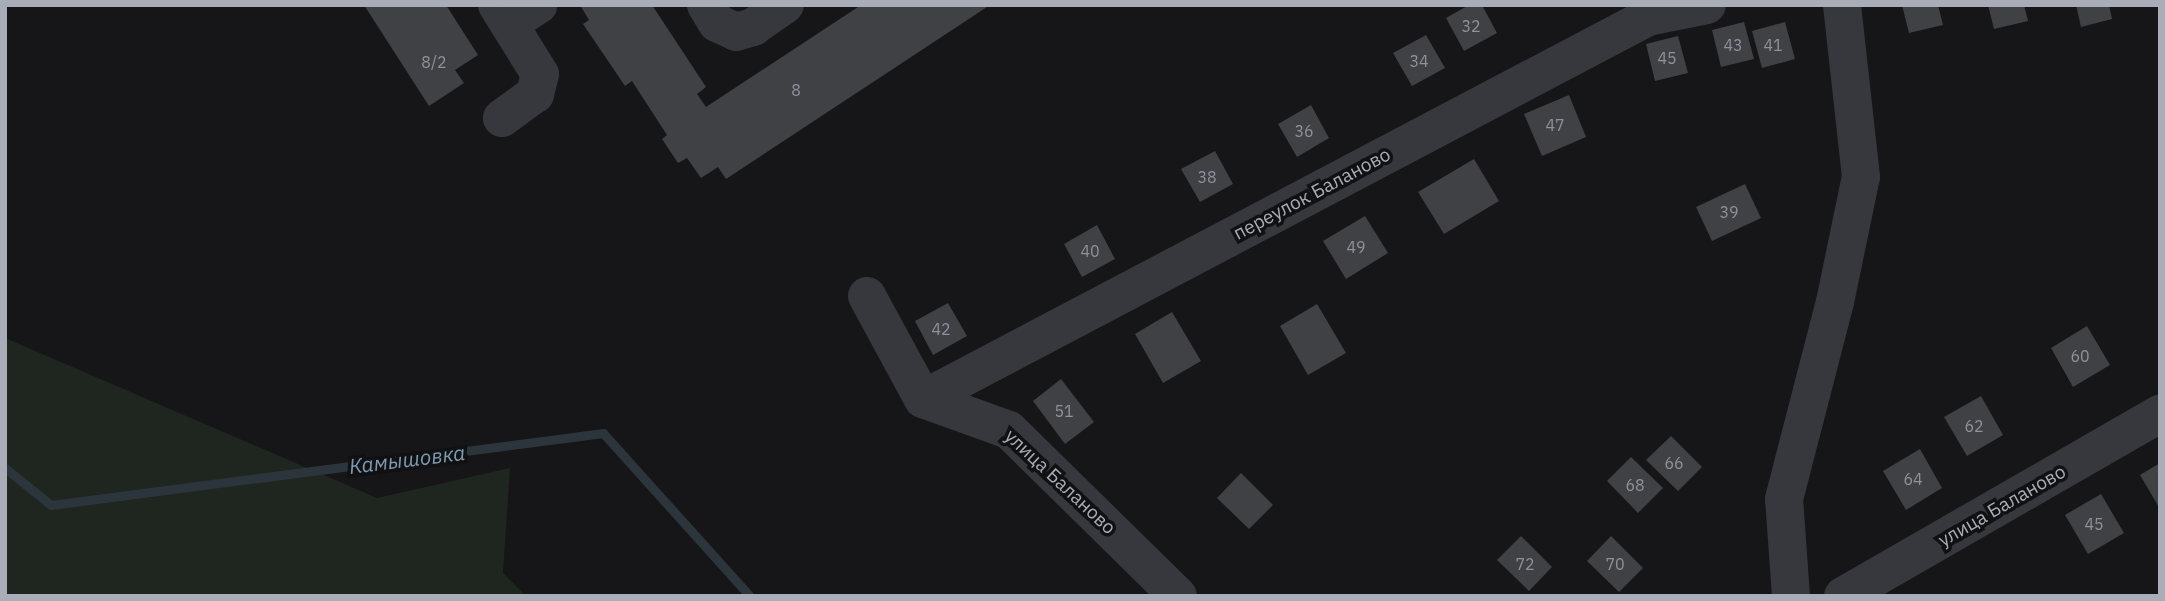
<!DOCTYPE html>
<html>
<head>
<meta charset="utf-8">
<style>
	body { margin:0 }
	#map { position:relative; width:2165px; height:601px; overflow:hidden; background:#161618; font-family:"IBM Plex Sans",sans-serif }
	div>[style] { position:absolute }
	.green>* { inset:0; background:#1e261f }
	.stream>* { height:9px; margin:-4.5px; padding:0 4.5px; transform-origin:4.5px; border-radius:4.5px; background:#2c353c }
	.building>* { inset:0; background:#404145 }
	.minor>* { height:38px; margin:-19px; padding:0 19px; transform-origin:19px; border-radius:19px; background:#37383d }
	span { translate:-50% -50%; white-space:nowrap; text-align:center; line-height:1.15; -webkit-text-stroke:7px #111113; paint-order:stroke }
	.number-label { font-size:16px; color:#8e929b }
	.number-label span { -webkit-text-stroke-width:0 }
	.street-label { font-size:19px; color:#a8adb8 }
	.water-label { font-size:21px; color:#7f9bb3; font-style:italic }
	.frame { position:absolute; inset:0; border:7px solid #a8adb8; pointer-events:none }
</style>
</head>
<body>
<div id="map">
	<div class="green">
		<i style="clip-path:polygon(5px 338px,377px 498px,510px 468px,503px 573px,526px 596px,5px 596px)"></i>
	</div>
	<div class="stream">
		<i style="left:5px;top:468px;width:59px;rotate:38.8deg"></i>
		<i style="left:51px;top:505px;width:557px;rotate:-7.43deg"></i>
		<i style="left:603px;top:433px;width:219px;rotate:48deg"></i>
	</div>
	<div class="building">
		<i style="clip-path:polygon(364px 5px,446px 5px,478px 55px,455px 70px,464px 83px,429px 106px)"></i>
		<i style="clip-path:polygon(580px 5px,652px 5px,706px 87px,697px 94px,706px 107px,861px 5px,990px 5px,726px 179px,718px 167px,701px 178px,687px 158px,678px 163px,662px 139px,667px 135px,632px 81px,625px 86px,583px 24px,589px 20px)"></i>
		<i style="clip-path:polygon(1469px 5px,1482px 5px,1497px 33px,1464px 51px,1446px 18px)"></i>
		<i style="clip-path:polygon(1902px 5px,1938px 5px,1943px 25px,1909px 33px)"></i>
		<i style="clip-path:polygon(1988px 5px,2024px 5px,2028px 21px,1994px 29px)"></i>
		<i style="clip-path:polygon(2076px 5px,2109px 5px,2112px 19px,2081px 27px)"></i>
		<i style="clip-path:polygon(1744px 22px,1754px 59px,1721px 67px,1712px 30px)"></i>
		<i style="clip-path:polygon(1785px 22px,1795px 59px,1762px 68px,1752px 31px)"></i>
		<i style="clip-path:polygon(1426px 35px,1445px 68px,1412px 86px,1393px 53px)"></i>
		<i style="clip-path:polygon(1678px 36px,1688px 73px,1655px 81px,1646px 44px)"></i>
		<i style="clip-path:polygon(1569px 95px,1586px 137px,1542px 156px,1524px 114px)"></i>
		<i style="clip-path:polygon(1311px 105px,1329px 138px,1297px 157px,1278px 124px)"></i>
		<i style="clip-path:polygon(1215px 151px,1233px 184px,1200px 202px,1181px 169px)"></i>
		<i style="clip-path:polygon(1474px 159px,1499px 201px,1444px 234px,1418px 192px)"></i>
		<i style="clip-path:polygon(1745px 184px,1761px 218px,1712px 241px,1696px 207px)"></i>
		<i style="clip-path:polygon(1365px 216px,1388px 253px,1346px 279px,1323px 241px)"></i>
		<i style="clip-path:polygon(1097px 225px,1115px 259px,1082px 277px,1064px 244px)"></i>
		<i style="clip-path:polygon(948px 303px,967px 336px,933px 355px,915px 321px)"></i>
		<i style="clip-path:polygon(1317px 304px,1346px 353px,1308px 375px,1280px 326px)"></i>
		<i style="clip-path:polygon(1172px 312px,1201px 361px,1163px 383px,1135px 334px)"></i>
		<i style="clip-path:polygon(2087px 326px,2110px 365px,2073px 387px,2051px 348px)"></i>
		<i style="clip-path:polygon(1061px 379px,1094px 422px,1065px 444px,1033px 401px)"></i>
		<i style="clip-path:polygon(1981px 396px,2003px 435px,1967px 456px,1944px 417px)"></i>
		<i style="clip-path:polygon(1671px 436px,1702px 467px,1678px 491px,1646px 460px)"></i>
		<i style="clip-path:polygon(1920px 449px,1942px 488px,1906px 510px,1883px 471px)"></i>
		<i style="clip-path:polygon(1631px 457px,1663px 488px,1638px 513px,1607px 481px)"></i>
		<i style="clip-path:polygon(2160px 463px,2160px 509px,2140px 475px)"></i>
		<i style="clip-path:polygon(1241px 473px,1273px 505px,1249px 529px,1217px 498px)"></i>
		<i style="clip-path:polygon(2101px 494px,2124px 533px,2088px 554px,2065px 515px)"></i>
		<i style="clip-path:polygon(1521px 536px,1552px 567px,1529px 591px,1497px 560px)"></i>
		<i style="clip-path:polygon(1611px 536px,1643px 568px,1619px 592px,1587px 561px)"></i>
	</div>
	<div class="minor">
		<i style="left:497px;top:5px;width:81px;rotate:58.1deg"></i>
		<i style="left:540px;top:74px;width:21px;rotate:104deg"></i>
		<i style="left:535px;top:94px;width:41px;rotate:144deg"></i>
		<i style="left:706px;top:5px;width:21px;rotate:59deg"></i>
		<i style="left:717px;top:23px;width:21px;rotate:25deg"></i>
		<i style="left:736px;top:32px;width:18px;rotate:-16deg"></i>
		<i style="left:753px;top:27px;width:39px;rotate:-35deg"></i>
		<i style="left:509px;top:24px;width:35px;rotate:-33deg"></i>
		<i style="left:867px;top:296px;width:117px;rotate:61.5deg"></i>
		<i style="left:923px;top:399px;width:819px;rotate:-27.78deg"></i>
		<i style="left:1648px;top:17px;width:60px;rotate:-11.5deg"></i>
		<i style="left:923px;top:399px;width:91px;rotate:19.8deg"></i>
		<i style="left:1009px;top:430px;width:237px;rotate:44.5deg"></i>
		<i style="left:1791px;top:596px;width:97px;rotate:-94.1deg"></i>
		<i style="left:1784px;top:499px;width:203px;rotate:-75.5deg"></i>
		<i style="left:1835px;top:302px;width:128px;rotate:-78.3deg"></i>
		<i style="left:1861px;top:177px;width:173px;rotate:-96.3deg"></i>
		<i style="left:1843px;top:596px;width:366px;rotate:-29.9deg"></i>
	</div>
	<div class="number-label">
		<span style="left:1471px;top:26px">32</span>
		<span style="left:1733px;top:45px">43</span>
		<span style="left:1773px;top:45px">41</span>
		<span style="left:1667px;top:58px">45</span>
		<span style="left:1419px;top:61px">34</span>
		<span style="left:434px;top:62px">8/2</span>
		<span style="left:796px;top:90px">8</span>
		<span style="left:1555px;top:125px">47</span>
		<span style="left:1304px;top:131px">36</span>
		<span style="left:1207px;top:177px">38</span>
		<span style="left:1729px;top:212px">39</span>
		<span style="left:1356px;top:247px">49</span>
		<span style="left:1090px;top:251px">40</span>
		<span style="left:941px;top:329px">42</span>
		<span style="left:2080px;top:356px">60</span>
		<span style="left:1064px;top:411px">51</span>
		<span style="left:1974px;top:426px">62</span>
		<span style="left:1674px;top:463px">66</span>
		<span style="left:1913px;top:479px">64</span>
		<span style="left:1635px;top:485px">68</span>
		<span style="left:2094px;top:524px">45</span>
		<span style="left:1525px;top:564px">72</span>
		<span style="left:1615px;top:564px">70</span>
	</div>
	<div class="street-label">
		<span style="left:1312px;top:194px;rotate:-28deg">переулок Баланово</span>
		<span style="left:1060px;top:482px;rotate:43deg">улица Баланово</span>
		<span style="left:2002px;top:506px;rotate:-30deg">улица Баланово</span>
	</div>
	<div class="water-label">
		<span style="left:407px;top:459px;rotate:-7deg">Камышовка</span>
	</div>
	<div class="frame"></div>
</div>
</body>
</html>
